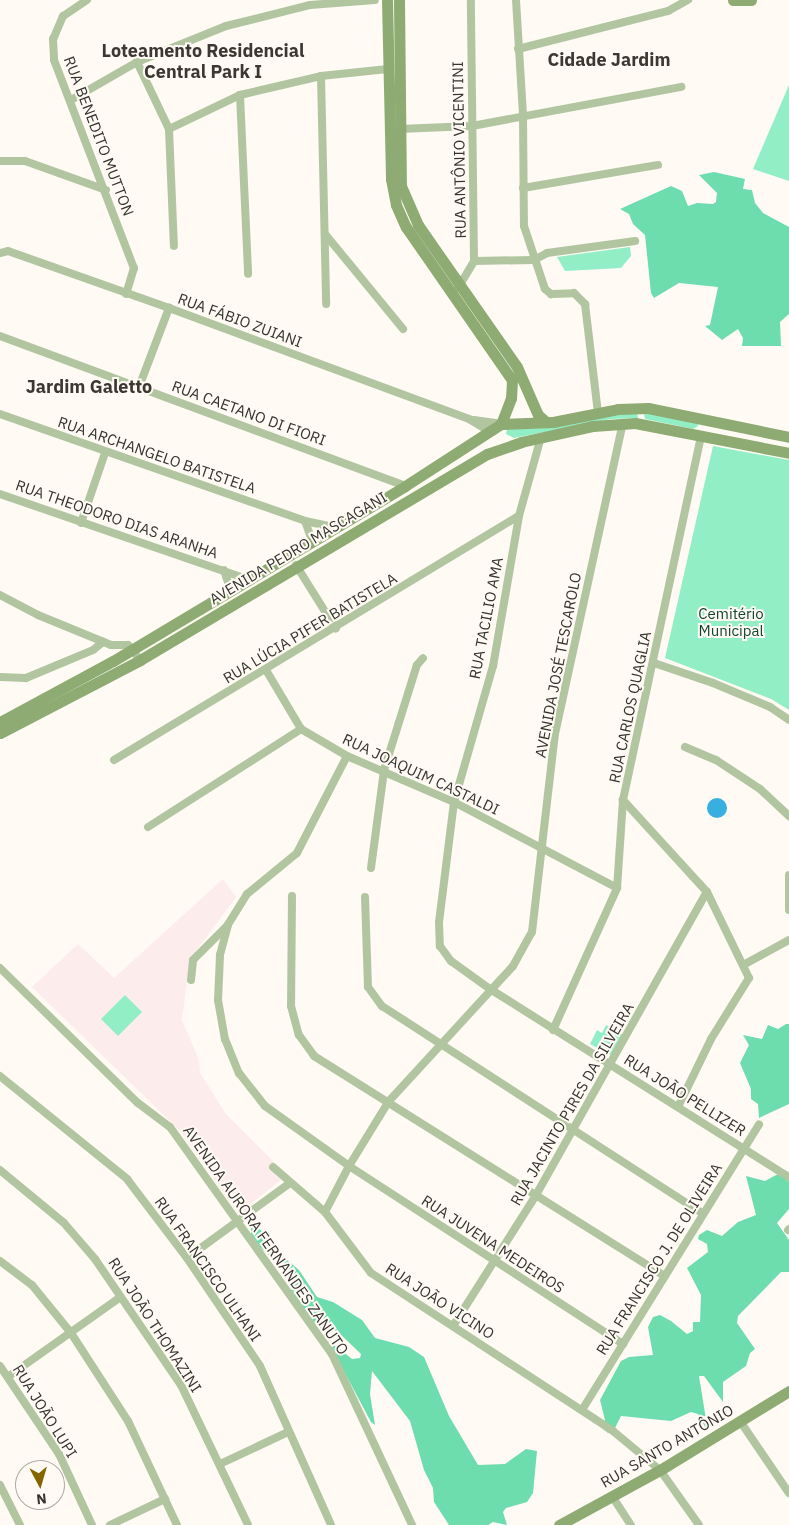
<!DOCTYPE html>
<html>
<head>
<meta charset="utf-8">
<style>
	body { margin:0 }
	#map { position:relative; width:789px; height:1525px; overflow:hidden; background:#fffaf3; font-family:"IBM Plex Sans",sans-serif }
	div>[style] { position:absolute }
	.education>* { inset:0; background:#fdecec }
	.green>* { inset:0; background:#92efc5 }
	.forest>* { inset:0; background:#6dddad }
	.water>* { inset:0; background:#37afe0 }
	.round { border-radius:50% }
	.street>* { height:8px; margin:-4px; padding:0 4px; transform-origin:4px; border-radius:4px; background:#b1c6a0 }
	.secondary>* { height:11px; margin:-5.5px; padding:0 5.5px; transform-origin:5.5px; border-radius:5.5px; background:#8eab73 }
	span { translate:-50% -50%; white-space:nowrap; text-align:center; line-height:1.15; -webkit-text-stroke:4px #fffaf3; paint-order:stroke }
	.street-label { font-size:15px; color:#353330 }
	.park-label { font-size:15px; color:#124330 }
	.quarter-label { font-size:18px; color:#3b3731; font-weight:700 }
	.north { position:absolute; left:15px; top:1460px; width:50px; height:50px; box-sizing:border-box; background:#fffaf3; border:1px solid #aeaaa5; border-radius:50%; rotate:174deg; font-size:14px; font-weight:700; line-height:20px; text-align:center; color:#353330 }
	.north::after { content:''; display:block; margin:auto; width:18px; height:22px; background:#846500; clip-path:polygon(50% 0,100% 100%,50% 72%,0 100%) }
</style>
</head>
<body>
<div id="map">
	<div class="education">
		<i style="clip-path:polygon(223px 879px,236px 897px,190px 959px,182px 1020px,199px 1060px,200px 1073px,226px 1114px,274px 1162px,268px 1167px,281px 1180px,238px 1214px,179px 1130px,32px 987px,78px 944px,114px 978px)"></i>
	</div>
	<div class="green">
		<i style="clip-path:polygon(789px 85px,789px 181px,753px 169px)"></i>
		<i style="clip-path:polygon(630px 247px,631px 256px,621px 268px,565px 271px,557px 257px)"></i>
		<i style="clip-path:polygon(637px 412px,638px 418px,611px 419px,514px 438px,506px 434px,507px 429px)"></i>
		<i style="clip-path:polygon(644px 413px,698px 423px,698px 426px,693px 429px,645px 419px)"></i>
		<i style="clip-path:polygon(713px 446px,789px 460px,789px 710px,771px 699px,665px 658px)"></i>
		<i style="clip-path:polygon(125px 995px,142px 1012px,118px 1036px,101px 1019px)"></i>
		<i style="clip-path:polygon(606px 1025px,624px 1035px,612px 1056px,590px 1044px,597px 1030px,602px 1033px)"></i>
	</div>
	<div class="forest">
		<i style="clip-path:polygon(714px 172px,745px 179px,743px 189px,752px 190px,755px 203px,763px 213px,789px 227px,789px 314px,780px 322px,781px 346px,742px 346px,743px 338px,738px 329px,722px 340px,705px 326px,710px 325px,718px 287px,679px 283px,654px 298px,651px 293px,645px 235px,633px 224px,629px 214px,620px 209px,671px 186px,682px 191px,688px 206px,697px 203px,713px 204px,716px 202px,717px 193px,699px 175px)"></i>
		<i style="clip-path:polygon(786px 1024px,789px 1024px,789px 1104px,759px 1118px,758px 1104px,751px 1099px,751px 1089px,740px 1063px,749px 1045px,743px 1035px,762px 1039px,768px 1025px,778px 1029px)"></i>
		<i style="clip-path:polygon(778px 1174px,782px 1174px,789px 1182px,789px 1209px,777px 1223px,789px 1240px,789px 1272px,781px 1272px,738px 1316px,737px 1323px,755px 1349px,750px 1353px,746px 1366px,723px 1382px,723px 1402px,704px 1376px,699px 1376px,708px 1432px,698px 1414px,691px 1412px,671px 1421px,621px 1416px,614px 1430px,608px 1433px,603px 1429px,605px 1420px,600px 1400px,621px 1361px,629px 1357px,653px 1355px,648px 1327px,653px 1317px,660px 1315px,671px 1321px,687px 1334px,693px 1331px,693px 1322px,700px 1322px,701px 1295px,687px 1268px,708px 1252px,707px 1244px,698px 1239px,699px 1235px,707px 1230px,722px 1236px,738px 1222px,756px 1215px,746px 1176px,765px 1181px)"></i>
		<i style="clip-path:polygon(256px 1227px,262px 1231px,273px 1248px,299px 1270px,317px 1297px,333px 1302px,362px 1320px,375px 1338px,409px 1347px,424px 1357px,449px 1416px,478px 1465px,505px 1464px,526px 1449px,537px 1451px,533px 1493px,527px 1502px,506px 1508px,503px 1512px,507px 1525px,493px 1522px,488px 1525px,449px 1525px,434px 1502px,433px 1488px,424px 1470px,410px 1421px,372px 1371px,370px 1394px,375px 1425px,371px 1422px,330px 1345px,336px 1346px,352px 1359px,360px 1358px,361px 1354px,337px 1331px,321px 1328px,313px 1322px,291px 1293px,293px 1278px,260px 1247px,251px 1234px,251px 1228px)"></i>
	</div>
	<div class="water">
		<i class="round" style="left:707px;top:798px;width:20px;height:20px"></i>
	</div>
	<div class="street">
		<i style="left:87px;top:0;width:29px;rotate:146deg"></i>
		<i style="left:63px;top:16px;width:25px;rotate:113deg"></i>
		<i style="left:53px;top:39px;width:21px;rotate:87deg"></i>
		<i style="left:54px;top:60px;width:223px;rotate:69deg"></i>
		<i style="left:134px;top:268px;width:27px;rotate:107deg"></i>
		<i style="left:516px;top:0;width:116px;rotate:86.5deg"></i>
		<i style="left:523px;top:116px;width:110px;rotate:89.5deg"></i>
		<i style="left:524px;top:226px;width:66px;rotate:71.6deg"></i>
		<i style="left:545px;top:289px;width:8px;rotate:40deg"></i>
		<i style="left:551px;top:294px;width:23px;rotate:-2deg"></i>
		<i style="left:574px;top:293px;width:16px;rotate:45deg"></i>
		<i style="left:585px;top:304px;width:110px;rotate:83.2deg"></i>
		<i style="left:518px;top:49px;width:155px;rotate:-14.2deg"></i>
		<i style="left:668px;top:11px;width:23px;rotate:-29deg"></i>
		<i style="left:137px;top:62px;width:74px;rotate:64.5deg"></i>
		<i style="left:169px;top:129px;width:117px;rotate:87.6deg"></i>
		<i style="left:321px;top:76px;width:228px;rotate:88.7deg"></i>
		<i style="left:240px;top:95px;width:179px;rotate:87.4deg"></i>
		<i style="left:71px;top:100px;width:76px;rotate:-29.9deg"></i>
		<i style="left:137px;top:62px;width:96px;rotate:-22deg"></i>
		<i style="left:226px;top:26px;width:87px;rotate:-14deg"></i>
		<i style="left:310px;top:5px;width:65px;rotate:-4.4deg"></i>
		<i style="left:169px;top:129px;width:79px;rotate:-25.6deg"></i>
		<i style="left:240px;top:95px;width:83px;rotate:-13.2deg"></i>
		<i style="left:321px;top:76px;width:67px;rotate:-6deg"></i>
		<i style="left:399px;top:129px;width:73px;rotate:-2.4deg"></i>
		<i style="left:472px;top:126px;width:213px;rotate:-10.6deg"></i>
		<i style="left:0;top:161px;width:25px"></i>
		<i style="left:25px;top:161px;width:86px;rotate:19.7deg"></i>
		<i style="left:523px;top:188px;width:137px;rotate:-9.7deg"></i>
		<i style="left:325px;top:234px;width:123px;rotate:50.6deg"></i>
		<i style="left:0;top:253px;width:8px;rotate:-14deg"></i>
		<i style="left:8px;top:251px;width:171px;rotate:19.5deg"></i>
		<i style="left:169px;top:308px;width:320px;rotate:20.3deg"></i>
		<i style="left:469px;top:419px;width:26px;rotate:31deg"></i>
		<i style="left:474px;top:261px;width:60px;rotate:-1deg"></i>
		<i style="left:534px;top:260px;width:15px;rotate:-28deg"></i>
		<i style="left:547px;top:253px;width:89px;rotate:-7.8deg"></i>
		<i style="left:458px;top:288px;width:31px;rotate:-59deg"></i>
		<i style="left:474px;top:261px;width:261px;rotate:-90.7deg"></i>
		<i style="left:0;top:336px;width:432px;rotate:20.3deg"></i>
		<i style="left:139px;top:387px;width:85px;rotate:-69.2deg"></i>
		<i style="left:0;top:414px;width:323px;rotate:19.3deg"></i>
		<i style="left:305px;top:521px;width:29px;rotate:12deg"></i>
		<i style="left:474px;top:420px;width:27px;rotate:8deg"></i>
		<i style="left:541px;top:437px;width:82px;rotate:105.6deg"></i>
		<i style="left:519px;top:516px;width:152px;rotate:99.8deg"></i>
		<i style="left:493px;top:666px;width:141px;rotate:106deg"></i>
		<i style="left:454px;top:802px;width:121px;rotate:97.1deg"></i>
		<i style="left:439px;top:922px;width:24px;rotate:88deg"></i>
		<i style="left:440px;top:946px;width:19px;rotate:54deg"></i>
		<i style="left:451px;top:961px;width:48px;rotate:35.7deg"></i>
		<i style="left:490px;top:989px;width:353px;rotate:32.2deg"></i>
		<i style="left:0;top:494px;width:261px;rotate:19deg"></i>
		<i style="left:305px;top:521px;width:20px;rotate:70deg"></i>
		<i style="left:81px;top:523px;width:74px;rotate:-71.1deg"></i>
		<i style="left:296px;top:565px;width:75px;rotate:58deg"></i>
		<i style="left:224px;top:570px;width:20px;rotate:72deg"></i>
		<i style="left:0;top:595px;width:43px;rotate:27.8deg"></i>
		<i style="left:38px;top:615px;width:79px;rotate:22.3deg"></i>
		<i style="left:111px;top:645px;width:17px"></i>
		<i style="left:128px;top:645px;width:19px;rotate:51deg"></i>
		<i style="left:654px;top:663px;width:62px;rotate:18.7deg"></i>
		<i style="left:713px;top:683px;width:62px;rotate:22.8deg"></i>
		<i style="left:770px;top:707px;width:23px;rotate:34deg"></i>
		<i style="left:266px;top:670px;width:69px;rotate:59.3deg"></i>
		<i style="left:301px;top:729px;width:53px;rotate:30.4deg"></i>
		<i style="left:347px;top:756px;width:116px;rotate:23.3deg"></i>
		<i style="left:454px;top:802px;width:184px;rotate:27.8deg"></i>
		<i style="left:0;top:677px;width:26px;rotate:2deg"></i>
		<i style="left:26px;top:678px;width:73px;rotate:-22.7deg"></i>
		<i style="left:93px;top:650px;width:13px;rotate:-39deg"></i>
		<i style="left:685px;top:747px;width:34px;rotate:23deg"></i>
		<i style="left:716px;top:760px;width:53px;rotate:33.4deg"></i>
		<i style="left:760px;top:789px;width:40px;rotate:43deg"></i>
		<i style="left:347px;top:756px;width:109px;rotate:117.3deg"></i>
		<i style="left:297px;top:853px;width:65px;rotate:140.6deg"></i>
		<i style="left:247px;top:894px;width:36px;rotate:122deg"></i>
		<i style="left:228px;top:925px;width:31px;rotate:105deg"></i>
		<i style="left:220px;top:955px;width:45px;rotate:92.5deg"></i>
		<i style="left:218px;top:1000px;width:40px;rotate:80deg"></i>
		<i style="left:225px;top:1039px;width:37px;rotate:68deg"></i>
		<i style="left:239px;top:1073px;width:42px;rotate:51.8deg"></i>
		<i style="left:265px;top:1106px;width:103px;rotate:35.5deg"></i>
		<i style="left:349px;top:1166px;width:327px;rotate:33deg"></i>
		<i style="left:114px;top:760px;width:473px;rotate:-31.1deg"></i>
		<i style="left:148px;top:827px;width:182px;rotate:-32.6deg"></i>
		<i style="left:371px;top:868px;width:99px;rotate:-82.4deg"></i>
		<i style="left:384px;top:770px;width:110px;rotate:-72.6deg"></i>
		<i style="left:417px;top:665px;width:9px;rotate:-49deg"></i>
		<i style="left:789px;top:875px;width:35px;rotate:90deg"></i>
		<i style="left:292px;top:896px;width:110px;rotate:90.5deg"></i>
		<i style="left:291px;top:1006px;width:30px;rotate:75deg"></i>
		<i style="left:299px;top:1035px;width:26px;rotate:54deg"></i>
		<i style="left:314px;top:1056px;width:414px;rotate:32.1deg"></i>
		<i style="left:365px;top:897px;width:90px;rotate:88.1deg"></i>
		<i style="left:368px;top:987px;width:24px;rotate:54deg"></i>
		<i style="left:382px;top:1006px;width:382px;rotate:32.9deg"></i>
		<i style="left:745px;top:964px;width:50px;rotate:-28.6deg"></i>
		<i style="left:0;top:968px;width:193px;rotate:44.4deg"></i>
		<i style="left:138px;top:1103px;width:40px;rotate:37deg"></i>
		<i style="left:170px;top:1127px;width:279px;rotate:54.5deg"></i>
		<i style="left:332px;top:1354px;width:189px;rotate:64.9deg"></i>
		<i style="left:191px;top:980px;width:20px;rotate:-84deg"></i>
		<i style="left:193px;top:960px;width:49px;rotate:-45deg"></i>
		<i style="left:553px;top:1030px;width:156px;rotate:-65.7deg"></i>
		<i style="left:617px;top:888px;width:88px;rotate:-86.1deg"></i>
		<i style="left:0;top:1076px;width:164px;rotate:39deg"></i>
		<i style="left:127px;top:1179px;width:99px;rotate:52.8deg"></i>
		<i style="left:187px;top:1258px;width:130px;rotate:55.9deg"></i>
		<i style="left:260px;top:1366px;width:174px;rotate:65.9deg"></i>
		<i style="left:678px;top:1107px;width:76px;rotate:-64.1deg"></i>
		<i style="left:711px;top:1039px;width:72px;rotate:-58.1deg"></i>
		<i style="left:749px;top:978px;width:96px;rotate:-116deg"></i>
		<i style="left:707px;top:892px;width:125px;rotate:-132.4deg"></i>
		<i style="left:623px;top:800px;width:373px;rotate:-77.9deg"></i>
		<i style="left:273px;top:1167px;width:69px;rotate:40.9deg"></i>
		<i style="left:325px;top:1212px;width:76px;rotate:53deg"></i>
		<i style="left:371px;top:1273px;width:289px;rotate:33.1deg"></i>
		<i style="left:613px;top:1431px;width:61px;rotate:39.7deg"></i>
		<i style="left:660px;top:1470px;width:67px;rotate:54.7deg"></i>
		<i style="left:0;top:1170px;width:83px;rotate:39.6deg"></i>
		<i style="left:64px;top:1223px;width:48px;rotate:49.3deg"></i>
		<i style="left:95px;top:1259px;width:153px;rotate:55.7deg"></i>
		<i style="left:181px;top:1385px;width:155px;rotate:64.4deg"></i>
		<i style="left:325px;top:1212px;width:52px;rotate:-62.4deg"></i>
		<i style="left:349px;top:1166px;width:76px;rotate:-58.4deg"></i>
		<i style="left:389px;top:1101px;width:183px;rotate:-47.4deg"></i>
		<i style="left:513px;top:966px;width:39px;rotate:-61deg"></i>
		<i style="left:532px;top:932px;width:199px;rotate:-83.4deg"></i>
		<i style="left:555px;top:734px;width:318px;rotate:-77.7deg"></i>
		<i style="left:788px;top:1230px;width:1px;rotate:-45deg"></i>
		<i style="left:187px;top:1258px;width:127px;rotate:-36.1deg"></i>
		<i style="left:0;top:1261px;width:40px;rotate:37deg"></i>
		<i style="left:32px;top:1285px;width:62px;rotate:50.9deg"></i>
		<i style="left:71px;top:1333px;width:105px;rotate:57.1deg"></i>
		<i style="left:128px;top:1421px;width:115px;rotate:64.8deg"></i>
		<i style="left:453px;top:1326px;width:155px;rotate:-57.6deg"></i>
		<i style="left:536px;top:1195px;width:348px;rotate:-60.6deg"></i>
		<i style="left:0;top:1366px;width:106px;rotate:56.2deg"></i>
		<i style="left:59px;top:1454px;width:78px;rotate:65.1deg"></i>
		<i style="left:9px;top:1376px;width:135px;rotate:-35.3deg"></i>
		<i style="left:582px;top:1410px;width:336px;rotate:-58.2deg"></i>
		<i style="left:740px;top:1421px;width:87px;rotate:55.8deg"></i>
		<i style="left:220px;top:1464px;width:75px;rotate:-25.2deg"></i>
		<i style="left:0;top:1485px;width:45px;rotate:63.4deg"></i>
		<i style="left:612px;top:1496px;width:35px;rotate:57deg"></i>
		<i style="left:110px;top:1525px;width:61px;rotate:-25.3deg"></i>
	</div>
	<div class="secondary">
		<i style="left:387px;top:0;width:179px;rotate:88.7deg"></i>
		<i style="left:391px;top:179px;width:26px;rotate:79deg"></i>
		<i style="left:396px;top:205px;width:24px;rotate:66deg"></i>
		<i style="left:406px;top:227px;width:186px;rotate:55.3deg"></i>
		<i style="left:512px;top:380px;width:18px;rotate:93deg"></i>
		<i style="left:511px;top:398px;width:28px;rotate:111deg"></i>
		<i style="left:399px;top:0;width:186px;rotate:89.4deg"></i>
		<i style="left:401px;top:186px;width:43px;rotate:66.4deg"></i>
		<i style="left:418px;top:225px;width:173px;rotate:55.1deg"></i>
		<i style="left:517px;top:367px;width:52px;rotate:66.4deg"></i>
		<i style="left:538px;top:415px;width:11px;rotate:41deg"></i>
		<i style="left:733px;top:0;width:18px"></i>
		<i style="left:0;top:722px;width:128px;rotate:-28.4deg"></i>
		<i style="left:113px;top:661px;width:340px;rotate:-30.9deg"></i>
		<i style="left:405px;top:486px;width:114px;rotate:-32.9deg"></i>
		<i style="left:501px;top:424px;width:52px;rotate:-2.2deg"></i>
		<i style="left:553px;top:422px;width:66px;rotate:-11.3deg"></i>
		<i style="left:618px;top:409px;width:30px;rotate:-2deg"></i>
		<i style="left:648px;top:408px;width:144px;rotate:11.6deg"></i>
		<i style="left:0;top:733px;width:158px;rotate:-27.5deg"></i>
		<i style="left:140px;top:660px;width:404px;rotate:-30.7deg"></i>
		<i style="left:487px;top:454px;width:36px;rotate:-19deg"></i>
		<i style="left:521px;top:442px;width:74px;rotate:-12.5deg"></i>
		<i style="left:593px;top:426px;width:42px;rotate:-4.1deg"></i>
		<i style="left:635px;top:423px;width:157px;rotate:11deg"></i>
		<i style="left:559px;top:1525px;width:115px;rotate:-28.6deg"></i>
		<i style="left:660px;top:1470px;width:151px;rotate:-31.5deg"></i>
	</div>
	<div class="street-label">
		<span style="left:99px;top:136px;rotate:69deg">RUA BENEDITO MUTTON</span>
		<span style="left:459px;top:150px;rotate:-91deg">RUA ANTÔNIO VICENTINI</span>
		<span style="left:240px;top:320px;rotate:20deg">RUA FÁBIO ZUIANI</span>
		<span style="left:249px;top:413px;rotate:20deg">RUA CAETANO DI FIORI</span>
		<span style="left:157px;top:455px;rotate:19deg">RUA ARCHANGELO BATISTELA</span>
		<span style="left:117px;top:519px;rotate:19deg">RUA THEODORO DIAS ARANHA</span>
		<span style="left:298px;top:548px;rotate:-31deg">AVENIDA PEDRO MASCAGANI</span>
		<span style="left:486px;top:618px;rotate:-79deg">RUA TACILIO AMA</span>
		<span style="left:310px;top:628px;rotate:-31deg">RUA LÚCIA PIFER BATISTELA</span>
		<span style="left:558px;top:665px;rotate:-79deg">AVENIDA JOSÉ TESCAROLO</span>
		<span style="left:630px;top:707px;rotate:-78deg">RUA CARLOS QUAGLIA</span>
		<span style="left:421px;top:774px;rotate:25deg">RUA JOAQUIM CASTALDI</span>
		<span style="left:685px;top:1095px;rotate:32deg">RUA JOÃO PELLIZER</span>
		<span style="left:572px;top:1104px;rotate:-60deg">RUA JACINTO PIRES DA SILVEIRA</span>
		<span style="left:266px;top:1240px;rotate:55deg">AVENIDA AURORA FERNANDES ZANUTO</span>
		<span style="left:493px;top:1244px;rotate:33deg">RUA JUVENA MEDEIROS</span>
		<span style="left:659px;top:1259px;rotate:-58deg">RUA FRANCISCO J. DE OLIVEIRA</span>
		<span style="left:208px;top:1269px;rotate:55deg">RUA FRANCISCO ULHANI</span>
		<span style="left:440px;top:1301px;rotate:33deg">RUA JOÃO VICINO</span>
		<span style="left:155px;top:1325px;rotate:57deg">RUA JOÃO THOMAZINI</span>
		<span style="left:45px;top:1411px;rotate:58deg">RUA JOÃO LUPI</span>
		<span style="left:667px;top:1446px;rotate:-30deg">RUA SANTO ANTÔNIO</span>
	</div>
	<div class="park-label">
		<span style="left:731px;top:622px">Cemitério<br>Municipal</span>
	</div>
	<div class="quarter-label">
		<span style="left:203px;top:62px">Loteamento Residencial<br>Central Park I</span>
		<span style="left:609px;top:60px">Cidade Jardim</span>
		<span style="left:89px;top:387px">Jardim Galetto</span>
	</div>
	<div class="north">N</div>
</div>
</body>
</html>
